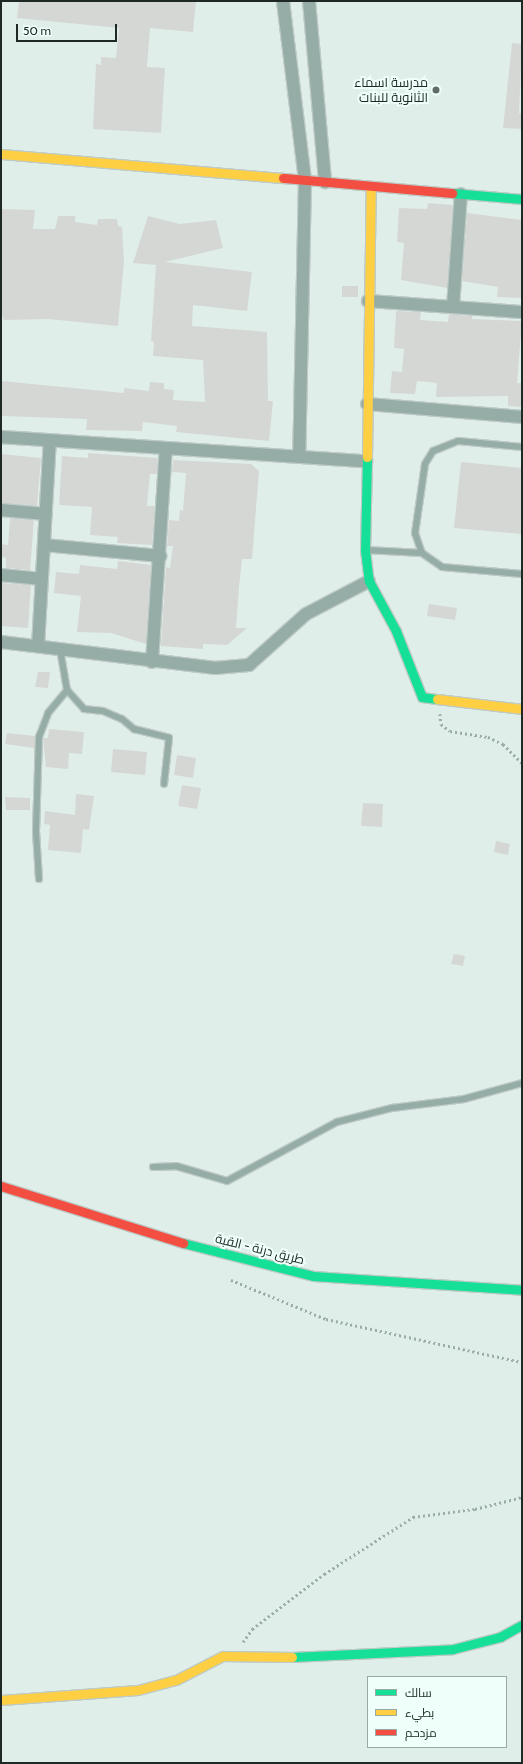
<!DOCTYPE html>
<html>
<head>
<meta charset="utf-8">
<style>
	body { margin:0 }
	#map { position:relative; width:523px; height:1764px; overflow:hidden; background:#e0eeea; font-family:Cabin,Cairo,sans-serif }
	div>[style] { position:absolute }
	.building>* { inset:0; background:#d5d7d5 }
	.path>* { height:2.5px; margin-top:-1.25px; transform-origin:0; background:repeating-linear-gradient(90deg,#9bada9 0 2px,transparent 0 5px) }
	.roads { filter:drop-shadow(1px 0 #becac6) drop-shadow(-1px 0 #becac6) drop-shadow(0 1px #becac6) drop-shadow(0 -1px #becac6) }
	.lane>* { height:6px; margin:-3px; padding:0 3px; transform-origin:3px; border-radius:3px; background:#95ada6 }
	.street>* { height:12px; margin:-6px; padding:0 6px; transform-origin:6px; border-radius:6px; background:#95ada6 }
	.fast>* { height:9px; margin:-4.5px; padding:0 4.5px; transform-origin:4.5px; border-radius:4.5px; background:#16e098 }
	.slow>* { height:9px; margin:-4.5px; padding:0 4.5px; transform-origin:4.5px; border-radius:4.5px; background:#ffcf43 }
	.jam>* { height:9px; margin:-4.5px; padding:0 4.5px; transform-origin:4.5px; border-radius:4.5px; background:#f24e42 }
	.dots>* { width:11px; height:11px; translate:-50% -50%; box-sizing:border-box; border:2px solid #effffa; border-radius:50% }
	span { translate:-50% -50%; white-space:nowrap; text-align:center; line-height:1.15; -webkit-text-stroke:4px #effffa; paint-order:stroke }
	.poi-label { font-size:13px; color:#1e2825 }
	.right { translate:-100% -50%; text-align:right }
	.street-label { font-size:13px; color:#1e2825 }
	.frame { position:absolute; inset:0; border:2px solid #1e2825; pointer-events:none }
	.legend { position:absolute; left:367px; top:1676px; width:140px; height:72px; box-sizing:border-box; background:#effffa; border:1px solid #9ba9a5; margin:0; padding:5px 7px; list-style:none; font-size:12px; color:#1e2825 }
	.legend li { display:flex; align-items:center; gap:8px; height:20px }
	.legend b { width:20px; border:1px solid #9ba9a5 }
	.scale { position:absolute; left:16px; top:24px; width:101px; height:18px; box-sizing:border-box; border:2px solid #1e2825; border-top:0; padding-left:5px; font-size:12px; line-height:14px; white-space:nowrap; color:#1e2825; -webkit-text-stroke:3px #effffa; paint-order:stroke }
</style>
</head>
<body>
<div id="map">
	<div class="building">
		<i style="clip-path:polygon(19px 1px,196px 1px,193px 32px,150px 28px,147px 67px,165px 68px,161px 133px,93px 129px,96px 64px,101px 65px,101px 57px,116px 58px,119px 28px,17px 18px)"></i>
		<i style="clip-path:polygon(512px 43px,522px 44px,519px 113px,522px 113px,522px 129px,503px 128px)"></i>
		<i style="clip-path:polygon(428px 203px,453px 205px,447px 288px,401px 280px,404px 243px,397px 242px,399px 208px,427px 209px)"></i>
		<i style="clip-path:polygon(1px 209px,35px 210px,33px 229px,55px 229px,58px 216px,75px 216px,75px 222px,97px 225px,98px 219px,117px 219px,118px 226px,122px 227px,124px 261px,118px 326px,48px 319px,4px 320px,1px 312px)"></i>
		<i style="clip-path:polygon(467px 213px,522px 220px,522px 298px,497px 297px,498px 287px,462px 281px)"></i>
		<i style="clip-path:polygon(148px 216px,180px 224px,216px 220px,223px 248px,165px 262px,252px 272px,247px 311px,193px 305px,192px 326px,267px 332px,268px 401px,273px 401px,269px 441px,176px 432px,177px 426px,143px 422px,142px 431px,86px 430px,87px 419px,1px 416px,1px 381px,124px 393px,124px 388px,149px 391px,150px 382px,164px 383px,164px 389px,174px 390px,173px 400px,205px 402px,203px 360px,153px 356px,154px 342px,151px 341px,156px 265px,133px 263px)"></i>
		<i style="clip-path:polygon(342px 286px,358px 286px,358px 297px,342px 297px)"></i>
		<i style="clip-path:polygon(396px 311px,421px 312px,420px 320px,448px 322px,449px 314px,472px 316px,472px 319px,522px 321px,517px 383px,522px 383px,522px 407px,508px 406px,508px 396px,436px 397px,437px 383px,417px 381px,415px 394px,390px 393px,392px 371px,402px 372px,404px 349px,394px 348px)"></i>
		<i style="clip-path:polygon(88px 453px,158px 458px,157px 474px,150px 474px,147px 506px,155px 506px,152px 545px,117px 543px,118px 537px,90px 535px,92px 507px,59px 505px,62px 456px,88px 458px)"></i>
		<i style="clip-path:polygon(1px 454px,41px 458px,37px 506px,1px 503px)"></i>
		<i style="clip-path:polygon(173px 460px,251px 464px,259px 471px,252px 559px,242px 559px,239px 587px,236px 628px,247px 628px,227px 645px,203px 644px,203px 649px,161px 646px,166px 567px,170px 568px,173px 546px,167px 546px,169px 520px,179px 521px,180px 510px,183px 511px,186px 473px,172px 472px)"></i>
		<i style="clip-path:polygon(461px 462px,522px 468px,522px 534px,454px 528px)"></i>
		<i style="clip-path:polygon(10px 518px,34px 520px,30px 570px,6px 568px,6px 558px,1px 557px,1px 544px,8px 545px)"></i>
		<i style="clip-path:polygon(118px 561px,151px 565px,146px 644px,111px 633px,77px 632px,81px 596px,54px 593px,56px 572px,79px 574px,80px 565px,117px 569px)"></i>
		<i style="clip-path:polygon(1px 583px,31px 585px,28px 628px,1px 626px)"></i>
		<i style="clip-path:polygon(429px 604px,457px 608px,455px 620px,427px 616px)"></i>
		<i style="clip-path:polygon(38px 672px,50px 672px,48px 688px,35px 687px)"></i>
		<i style="clip-path:polygon(49px 729px,84px 732px,82px 754px,69px 753px,68px 769px,46px 767px,43px 738px,48px 738px)"></i>
		<i style="clip-path:polygon(7px 733px,35px 736px,34px 748px,5px 744px)"></i>
		<i style="clip-path:polygon(113px 749px,147px 752px,145px 775px,111px 772px)"></i>
		<i style="clip-path:polygon(177px 755px,196px 758px,193px 778px,174px 775px)"></i>
		<i style="clip-path:polygon(182px 785px,201px 788px,197px 809px,178px 806px)"></i>
		<i style="clip-path:polygon(76px 794px,94px 796px,89px 830px,83px 829px,81px 853px,48px 850px,50px 825px,44px 824px,45px 811px,75px 815px)"></i>
		<i style="clip-path:polygon(5px 797px,30px 798px,30px 810px,6px 810px)"></i>
		<i style="clip-path:polygon(363px 803px,383px 804px,382px 827px,361px 826px)"></i>
		<i style="clip-path:polygon(496px 841px,510px 844px,508px 855px,494px 852px)"></i>
		<i style="clip-path:polygon(454px 954px,465px 956px,463px 966px,451px 964px)"></i>
	</div>
	<div class="path">
		<i style="left:440px;top:714px;width:10px;rotate:84deg"></i>
		<i style="left:441px;top:724px;width:11px;rotate:38deg"></i>
		<i style="left:450px;top:731px;width:38px;rotate:9deg"></i>
		<i style="left:488px;top:737px;width:17px;rotate:25deg"></i>
		<i style="left:503px;top:744px;width:27px;rotate:45deg"></i>
		<i style="left:231px;top:1280px;width:103px;rotate:22.3deg"></i>
		<i style="left:326px;top:1319px;width:201px;rotate:12.4deg"></i>
		<i style="left:243px;top:1642px;width:16px;rotate:-55deg"></i>
		<i style="left:252px;top:1629px;width:91px;rotate:-37.4deg"></i>
		<i style="left:324px;top:1574px;width:106px;rotate:-32.6deg"></i>
		<i style="left:413px;top:1517px;width:63px;rotate:-7.4deg"></i>
		<i style="left:475px;top:1509px;width:49px;rotate:-14.3deg"></i>
	</div>
	<div class="roads">
		<div class="lane">
			<i style="left:522px;top:447px;width:64px;rotate:-174.6deg"></i>
			<i style="left:458px;top:441px;width:27px;rotate:158deg"></i>
			<i style="left:433px;top:451px;width:15px;rotate:122deg"></i>
			<i style="left:425px;top:464px;width:70px;rotate:98.2deg"></i>
			<i style="left:415px;top:533px;width:21px;rotate:71deg"></i>
			<i style="left:422px;top:553px;width:24px;rotate:35deg"></i>
			<i style="left:442px;top:567px;width:80px;rotate:5deg"></i>
			<i style="left:366px;top:550px;width:56px;rotate:3.1deg"></i>
			<i style="left:60px;top:649px;width:42px;rotate:80.3deg"></i>
			<i style="left:67px;top:690px;width:25px;rotate:48deg"></i>
			<i style="left:84px;top:709px;width:19px;rotate:6deg"></i>
			<i style="left:103px;top:711px;width:21px;rotate:23deg"></i>
			<i style="left:122px;top:719px;width:16px;rotate:40deg"></i>
			<i style="left:134px;top:729px;width:36px;rotate:14deg"></i>
			<i style="left:169px;top:738px;width:46px;rotate:96.2deg"></i>
			<i style="left:39px;top:879px;width:48px;rotate:-93.6deg"></i>
			<i style="left:36px;top:831px;width:94px;rotate:-88.2deg"></i>
			<i style="left:39px;top:737px;width:26px;rotate:-69deg"></i>
			<i style="left:48px;top:713px;width:30px;rotate:-50deg"></i>
			<i style="left:153px;top:1167px;width:23px;rotate:-2deg"></i>
			<i style="left:176px;top:1166px;width:53px;rotate:16.4deg"></i>
			<i style="left:227px;top:1181px;width:125px;rotate:-28.2deg"></i>
			<i style="left:337px;top:1122px;width:57px;rotate:-14.3deg"></i>
			<i style="left:392px;top:1108px;width:73px;rotate:-7.1deg"></i>
			<i style="left:464px;top:1099px;width:60px;rotate:-15.4deg"></i>
		</div>
		<div class="street">
			<i style="left:283px;top:1px;width:180px;rotate:83deg"></i>
			<i style="left:305px;top:180px;width:277px;rotate:91.2deg"></i>
			<i style="left:309px;top:1px;width:182px;rotate:84.9deg"></i>
			<i style="left:368px;top:301px;width:154px;rotate:4.1deg"></i>
			<i style="left:453px;top:307px;width:113px;rotate:-86deg"></i>
			<i style="left:367px;top:404px;width:156px;rotate:4.8deg"></i>
			<i style="left:1px;top:437px;width:366px;rotate:3.8deg"></i>
			<i style="left:1px;top:510px;width:45px;rotate:5.1deg"></i>
			<i style="left:44px;top:545px;width:117px;rotate:5.4deg"></i>
			<i style="left:1px;top:575px;width:41px;rotate:5.6deg"></i>
			<i style="left:1px;top:642px;width:216px;rotate:6.9deg"></i>
			<i style="left:215px;top:668px;width:34px;rotate:-5deg"></i>
			<i style="left:249px;top:665px;width:76px;rotate:-41.8deg"></i>
			<i style="left:306px;top:614px;width:71px;rotate:-27.6deg"></i>
			<i style="left:38px;top:646px;width:206px;rotate:-86.7deg"></i>
			<i style="left:152px;top:662px;width:214px;rotate:-86.3deg"></i>
		</div>
		<div class="fast">
			<i style="left:452px;top:193px;width:70px;rotate:4.9deg"></i>
			<i style="left:367px;top:457px;width:93px;rotate:91.2deg"></i>
			<i style="left:365px;top:550px;width:31px;rotate:83deg"></i>
			<i style="left:369px;top:581px;width:57px;rotate:61.6deg"></i>
			<i style="left:396px;top:631px;width:71px;rotate:68.5deg"></i>
			<i style="left:422px;top:697px;width:15px;rotate:8deg"></i>
			<i style="left:183px;top:1243px;width:134px;rotate:14.2deg"></i>
			<i style="left:313px;top:1276px;width:209px;rotate:3.8deg"></i>
			<i style="left:292px;top:1657px;width:161px;rotate:-2.8deg"></i>
			<i style="left:453px;top:1649px;width:49px;rotate:-14.3deg"></i>
			<i style="left:500px;top:1637px;width:25px;rotate:-29deg"></i>
		</div>
		<div class="slow">
			<i style="left:1px;top:154px;width:283px;rotate:4.9deg"></i>
			<i style="left:367px;top:457px;width:271px;rotate:-89.2deg"></i>
			<i style="left:437px;top:699px;width:86px;rotate:6.7deg"></i>
			<i style="left:1px;top:1700px;width:137px;rotate:-4.2deg"></i>
			<i style="left:138px;top:1690px;width:39px;rotate:-15deg"></i>
			<i style="left:176px;top:1680px;width:53px;rotate:-27.1deg"></i>
			<i style="left:223px;top:1656px;width:69px;rotate:0.8deg"></i>
		</div>
		<div class="jam">
			<i style="left:283px;top:178px;width:170px;rotate:5.1deg"></i>
			<i style="left:1px;top:1186px;width:191px;rotate:17.4deg"></i>
		</div>
	</div>
	<div class="dots">
		<i style="left:436px;top:90px;background:#626d6a"></i>
	</div>
	<div class="poi-label">
		<span class="right" style="left:428px;top:90px">مدرسة اسماء<br>الثانوية للبنات</span>
	</div>
	<div class="street-label">
		<span style="left:260px;top:1249px;rotate:14deg">طريق درنة - القبة</span>
	</div>
	<div class="frame"></div>
	<ul class="legend">
	<li><b style="height:5px;background:#16e098"></b>سالك</li>
	<li><b style="height:5px;background:#ffcf43"></b>بطيء</li>
	<li><b style="height:5px;background:#f24e42"></b>مزدحم</li>
	</ul>
	<div class="scale">50 m</div>
</div>
</body>
</html>
